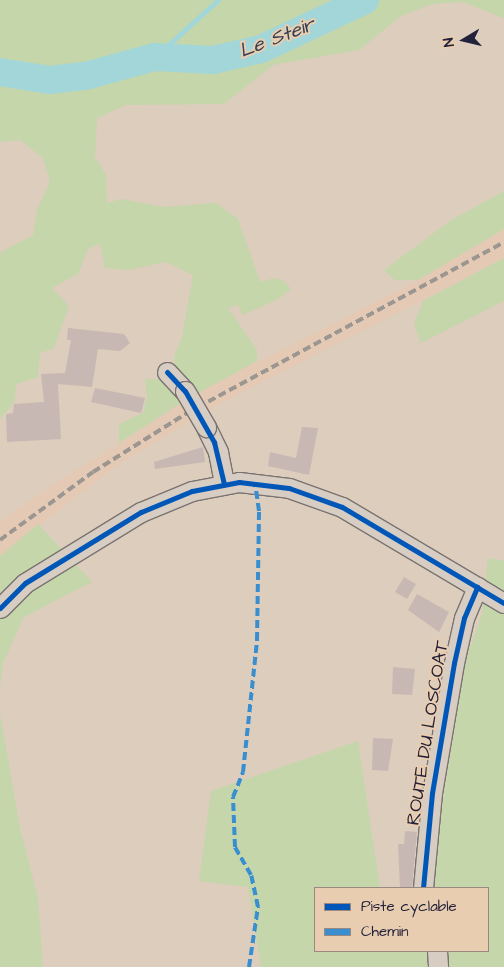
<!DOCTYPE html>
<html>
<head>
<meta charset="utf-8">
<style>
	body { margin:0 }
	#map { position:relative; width:504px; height:967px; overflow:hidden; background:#dccdbd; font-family:"Architects Daughter",sans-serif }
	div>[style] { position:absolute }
	.built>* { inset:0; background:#e4c9b5 }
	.green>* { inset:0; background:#c4d6aa }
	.stream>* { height:4.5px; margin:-2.25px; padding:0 2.25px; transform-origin:2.25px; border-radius:2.25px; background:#a3d6d8 }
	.river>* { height:28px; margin:-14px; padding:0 14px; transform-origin:14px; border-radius:14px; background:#a3d6d8 }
	.building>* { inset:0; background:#c8b8b3 }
	.roads { filter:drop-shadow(1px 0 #7a7371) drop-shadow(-1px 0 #7a7371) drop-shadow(0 1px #7a7371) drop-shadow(0 -1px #7a7371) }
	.minor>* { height:19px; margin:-9.5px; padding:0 9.5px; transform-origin:9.5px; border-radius:9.5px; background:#d7cdc2 }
	.rail>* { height:4px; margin-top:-2px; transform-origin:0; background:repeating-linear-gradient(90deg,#9c9691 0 8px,transparent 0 12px) }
	.bridges { filter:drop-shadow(1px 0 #7a7371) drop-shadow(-1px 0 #7a7371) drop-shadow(0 1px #7a7371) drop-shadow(0 -1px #7a7371) }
	.minor-bridge>* { height:19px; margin:-9.5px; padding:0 9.5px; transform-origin:9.5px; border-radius:9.5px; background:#d7cdc2 }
	.quiet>* { height:4px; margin-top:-2px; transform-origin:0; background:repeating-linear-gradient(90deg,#398ed0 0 8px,transparent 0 12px) }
	.cycleway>* { height:5px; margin:-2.5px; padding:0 2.5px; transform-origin:2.5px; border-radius:2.5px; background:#0057b8 }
	span { translate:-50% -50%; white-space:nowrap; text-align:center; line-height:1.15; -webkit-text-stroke:4px #e9cdb0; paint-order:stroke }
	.street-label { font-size:19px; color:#22223b }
	.water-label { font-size:20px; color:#323e54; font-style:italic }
	.legend { position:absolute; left:314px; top:887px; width:175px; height:65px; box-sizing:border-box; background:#e9cdb0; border:1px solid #998981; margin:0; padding:6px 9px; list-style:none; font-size:15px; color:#22223b }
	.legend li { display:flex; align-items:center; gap:10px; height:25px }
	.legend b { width:25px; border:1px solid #998981 }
	.north { position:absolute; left:439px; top:15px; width:50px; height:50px; -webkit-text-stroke:4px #e9cdb0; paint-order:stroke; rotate:261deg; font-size:14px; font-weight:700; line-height:20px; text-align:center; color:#22223b }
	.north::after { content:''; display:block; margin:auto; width:18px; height:22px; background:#22223b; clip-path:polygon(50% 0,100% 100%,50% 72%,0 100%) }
</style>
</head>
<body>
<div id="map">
	<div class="built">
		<i style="clip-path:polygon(504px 229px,504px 258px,207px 411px,117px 466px,0 556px,0 521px,57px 482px,212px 385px,418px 280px)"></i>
	</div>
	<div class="green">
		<i style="clip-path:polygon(0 0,504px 0,504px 18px,463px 2px,432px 4px,401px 16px,359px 50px,273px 65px,224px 104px,125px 105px,97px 118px,95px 157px,106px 175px,107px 203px,122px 199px,164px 207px,216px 203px,238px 219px,260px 282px,274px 278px,284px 281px,291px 289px,278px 299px,243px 315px,238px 305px,228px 308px,257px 350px,257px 361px,182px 402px,119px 443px,119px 424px,143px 413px,147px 397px,145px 379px,164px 379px,175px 367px,174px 357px,182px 337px,193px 275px,166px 262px,128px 270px,105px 268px,100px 244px,88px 249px,78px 274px,52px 288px,69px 306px,54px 348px,40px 353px,38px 377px,16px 384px,15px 401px,0 419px,0 253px,33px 235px,37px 210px,50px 182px,43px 158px,20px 140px,0 142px)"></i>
		<i style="clip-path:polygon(504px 191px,504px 229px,418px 280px,395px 280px,384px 270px,450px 221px)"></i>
		<i style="clip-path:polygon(504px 258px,504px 301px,421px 343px,414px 324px,423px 301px)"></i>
		<i style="clip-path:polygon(38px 524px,92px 582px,24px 617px,3px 663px,0 688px,0 556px)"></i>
		<i style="clip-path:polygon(488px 558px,504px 561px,504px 967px,261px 967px,248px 887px,199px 881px,211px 791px,358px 741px,380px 888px,315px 888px,315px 951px,488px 951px,488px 888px,430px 888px,463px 667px,482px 614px)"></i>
		<i style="clip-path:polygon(0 713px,20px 828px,38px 899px,43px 967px,0 967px)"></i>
	</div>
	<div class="stream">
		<i style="left:155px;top:57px;width:85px;rotate:-42.1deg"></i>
	</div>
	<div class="river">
		<i style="left:0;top:72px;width:51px;rotate:9.1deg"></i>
		<i style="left:50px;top:80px;width:39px;rotate:-7deg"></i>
		<i style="left:89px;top:75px;width:68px;rotate:-15.3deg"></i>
		<i style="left:155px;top:57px;width:58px;rotate:3deg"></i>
		<i style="left:213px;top:60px;width:49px;rotate:-12.9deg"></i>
		<i style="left:261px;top:49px;width:115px;rotate:-25.2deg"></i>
	</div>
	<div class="building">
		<i style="clip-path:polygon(68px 328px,124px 334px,130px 343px,120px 351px,98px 349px,92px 387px,58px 384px,61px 439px,7px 442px,6px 414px,13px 413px,14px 404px,44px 402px,41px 374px,65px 373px,71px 340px,67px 340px)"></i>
		<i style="clip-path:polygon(95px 388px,145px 398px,141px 413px,91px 402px)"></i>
		<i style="clip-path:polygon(302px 427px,318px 428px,309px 475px,268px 466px,270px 452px,296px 458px)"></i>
		<i style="clip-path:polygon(203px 447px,205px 462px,155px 469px,154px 462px)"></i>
		<i style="clip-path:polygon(404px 577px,416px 584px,407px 599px,395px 592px)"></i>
		<i style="clip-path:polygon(417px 594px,449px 612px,439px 632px,408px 610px)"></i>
		<i style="clip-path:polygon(393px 667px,415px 669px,412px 695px,392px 694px)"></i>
		<i style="clip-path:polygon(373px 738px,393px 739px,388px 771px,372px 770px)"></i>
		<i style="clip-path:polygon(405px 831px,417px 832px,412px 888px,400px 888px,398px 844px,404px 844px)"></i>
	</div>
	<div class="roads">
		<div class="minor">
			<i style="left:167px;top:372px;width:26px;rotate:47deg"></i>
			<i style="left:206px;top:427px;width:28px;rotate:64deg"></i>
			<i style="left:218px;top:452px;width:33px;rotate:79deg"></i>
			<i style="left:0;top:608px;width:35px;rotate:-45deg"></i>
			<i style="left:25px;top:583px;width:136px;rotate:-31.5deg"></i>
			<i style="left:141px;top:512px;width:55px;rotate:-22.4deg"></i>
			<i style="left:192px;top:491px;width:48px;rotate:-10.8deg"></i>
			<i style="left:239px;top:482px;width:50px;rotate:6.8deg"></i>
			<i style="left:289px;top:488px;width:56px;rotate:19.7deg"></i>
			<i style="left:342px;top:507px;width:188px;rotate:30.7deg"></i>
			<i style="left:423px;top:888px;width:95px;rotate:-84.6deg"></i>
			<i style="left:432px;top:793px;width:132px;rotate:-80.4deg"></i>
			<i style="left:454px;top:663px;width:46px;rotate:-77.5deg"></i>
			<i style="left:464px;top:618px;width:34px;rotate:-67deg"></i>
			<i style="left:437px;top:951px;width:16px;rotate:86deg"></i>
		</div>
	</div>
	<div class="rail">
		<i style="left:0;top:540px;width:115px;rotate:-36.2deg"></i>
		<i style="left:93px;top:472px;width:111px;rotate:-32.1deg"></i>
		<i style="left:187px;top:413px;width:360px;rotate:-28.3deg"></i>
	</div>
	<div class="bridges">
		<div class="minor-bridge">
			<i style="left:185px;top:391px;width:42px;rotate:59.7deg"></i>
		</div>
	</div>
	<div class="quiet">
		<i style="left:249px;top:967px;width:61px;rotate:-81.5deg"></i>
		<i style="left:258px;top:907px;width:33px;rotate:-102deg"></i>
		<i style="left:251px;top:875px;width:32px;rotate:-120deg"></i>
		<i style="left:235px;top:847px;width:50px;rotate:-92.3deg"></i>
		<i style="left:233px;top:797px;width:27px;rotate:-68deg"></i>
		<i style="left:243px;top:772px;width:133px;rotate:-83.9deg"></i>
		<i style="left:257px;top:640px;width:129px;rotate:-89.1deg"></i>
		<i style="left:259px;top:511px;width:28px;rotate:-98deg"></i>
	</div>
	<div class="cycleway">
		<i style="left:167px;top:372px;width:26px;rotate:47deg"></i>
		<i style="left:185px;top:391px;width:59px;rotate:60.4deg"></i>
		<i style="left:214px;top:442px;width:43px;rotate:76.6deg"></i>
		<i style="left:0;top:608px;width:35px;rotate:-45deg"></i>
		<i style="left:25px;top:583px;width:136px;rotate:-31.5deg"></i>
		<i style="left:141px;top:512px;width:55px;rotate:-22.4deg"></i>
		<i style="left:192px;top:491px;width:48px;rotate:-10.8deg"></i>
		<i style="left:239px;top:482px;width:50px;rotate:6.8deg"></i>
		<i style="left:289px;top:488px;width:56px;rotate:19.7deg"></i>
		<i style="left:342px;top:507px;width:188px;rotate:30.7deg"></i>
		<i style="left:423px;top:888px;width:95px;rotate:-84.6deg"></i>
		<i style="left:432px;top:793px;width:132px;rotate:-80.4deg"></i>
		<i style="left:454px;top:663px;width:46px;rotate:-77.5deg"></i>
		<i style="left:464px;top:618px;width:34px;rotate:-67deg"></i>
	</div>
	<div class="street-label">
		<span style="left:428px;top:733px;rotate:-81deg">ROUTE DU LOSCOAT</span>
	</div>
	<div class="water-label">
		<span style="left:277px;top:38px;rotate:-21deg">Le Steir</span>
	</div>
	<ul class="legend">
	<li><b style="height:6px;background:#0057b8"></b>Piste cyclable</li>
	<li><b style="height:6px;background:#398ed0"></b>Chemin</li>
	</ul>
	<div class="north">N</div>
</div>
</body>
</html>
